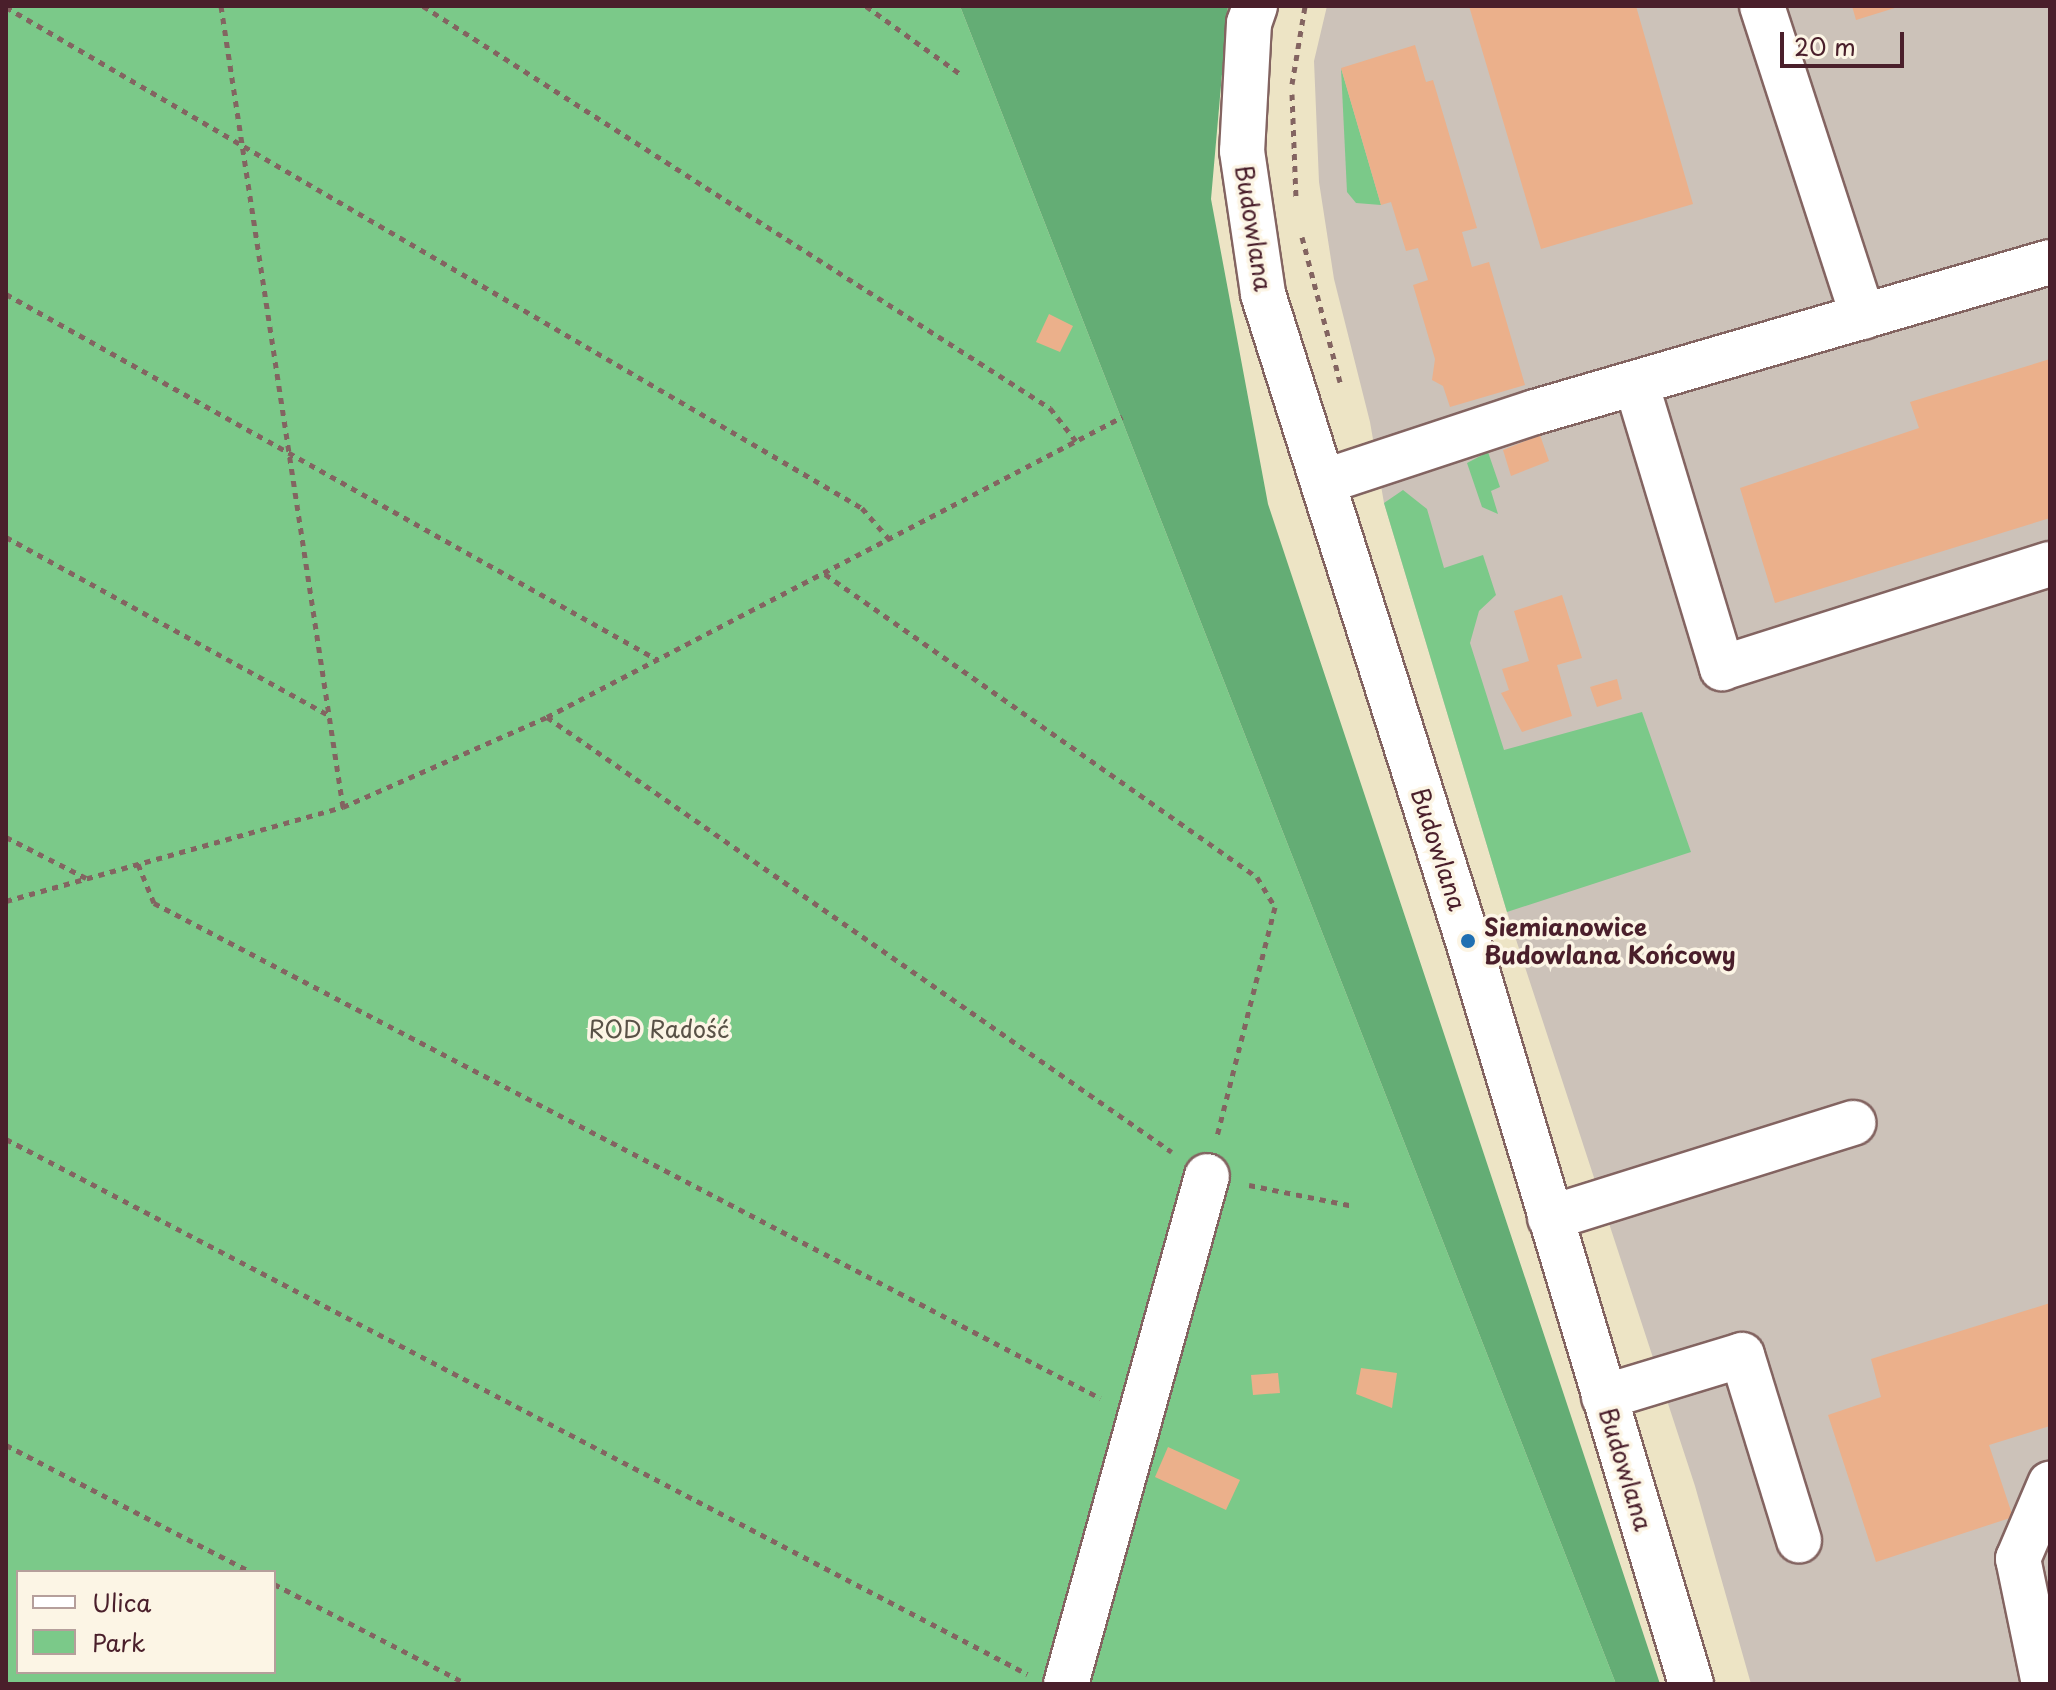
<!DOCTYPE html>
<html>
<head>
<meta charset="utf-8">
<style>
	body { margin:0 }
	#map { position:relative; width:2056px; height:1690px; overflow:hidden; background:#ede4c5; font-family:"Playpen Sans",sans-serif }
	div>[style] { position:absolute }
	.industrial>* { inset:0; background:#ccc2b9 }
	.green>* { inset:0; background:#7bc989 }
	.forest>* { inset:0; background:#64ad75 }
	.building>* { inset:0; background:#ebb08b }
	.path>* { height:5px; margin-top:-2.5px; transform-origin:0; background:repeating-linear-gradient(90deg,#836461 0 6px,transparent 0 12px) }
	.roads { filter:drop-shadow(2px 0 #836461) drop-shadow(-2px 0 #836461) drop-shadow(0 2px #836461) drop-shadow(0 -2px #836461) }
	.minor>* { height:44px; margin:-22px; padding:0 22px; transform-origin:22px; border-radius:22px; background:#fff }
	.dots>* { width:22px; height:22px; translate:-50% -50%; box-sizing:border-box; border:4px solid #fcf5e5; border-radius:50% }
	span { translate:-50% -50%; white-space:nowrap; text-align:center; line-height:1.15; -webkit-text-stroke:7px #fcf5e5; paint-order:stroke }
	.street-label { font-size:24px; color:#4a1f2b }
	.poi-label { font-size:24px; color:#4a1f2b; font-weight:700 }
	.left { translate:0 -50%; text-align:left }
	.park-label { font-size:24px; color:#595247 }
	.frame { position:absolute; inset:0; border:8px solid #4a1f2b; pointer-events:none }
	.legend { position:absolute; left:16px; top:1570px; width:260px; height:104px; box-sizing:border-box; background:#fcf5e5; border:2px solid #b59f9b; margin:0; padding:10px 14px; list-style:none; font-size:24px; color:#4a1f2b }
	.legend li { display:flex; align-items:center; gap:16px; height:40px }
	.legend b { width:40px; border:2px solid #b59f9b }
	.scale { position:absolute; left:1780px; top:32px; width:124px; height:36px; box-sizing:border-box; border:4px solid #4a1f2b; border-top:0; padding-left:10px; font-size:24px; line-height:28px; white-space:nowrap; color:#4a1f2b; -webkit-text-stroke:6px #fcf5e5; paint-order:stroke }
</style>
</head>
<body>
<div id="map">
	<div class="industrial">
		<i style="clip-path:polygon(1327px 6px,2050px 6px,2050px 1684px,1751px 1684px,1695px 1486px,1507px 912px,1384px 503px,1370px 422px,1334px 279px,1319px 182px,1314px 61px)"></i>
	</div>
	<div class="green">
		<i style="clip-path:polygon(evenodd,6px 6px,960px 6px,1616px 1684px,6px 1684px,6px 6px,18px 1572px,274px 1572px,274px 1672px,18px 1672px,18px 1572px)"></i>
		<i style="clip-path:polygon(1341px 68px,1381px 205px,1356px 203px,1347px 192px)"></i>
		<i style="clip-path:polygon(1488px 452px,1500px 487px,1491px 491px,1498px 514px,1482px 507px,1467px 463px)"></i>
		<i style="clip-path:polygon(1403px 490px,1427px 509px,1444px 568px,1483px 555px,1496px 595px,1479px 611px,1470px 643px,1504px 750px,1642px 712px,1691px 852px,1507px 912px,1384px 503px)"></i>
	</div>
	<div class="forest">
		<i style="clip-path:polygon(960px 6px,1228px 6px,1211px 199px,1268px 504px,1660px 1684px,1616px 1684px)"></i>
	</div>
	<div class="building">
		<i style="clip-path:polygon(1469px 6px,1636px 6px,1693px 204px,1541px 249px)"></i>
		<i style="clip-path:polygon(1852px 6px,1898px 6px,1898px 7px,1856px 20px)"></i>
		<i style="clip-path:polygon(1415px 45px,1426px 82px,1433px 80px,1477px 228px,1462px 232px,1472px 267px,1489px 262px,1525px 385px,1450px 407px,1443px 386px,1432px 380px,1435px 359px,1413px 285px,1428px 280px,1418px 248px,1406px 251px,1391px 202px,1381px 205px,1341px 68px)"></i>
		<i style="clip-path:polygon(1049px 314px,1073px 326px,1060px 352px,1036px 342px)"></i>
		<i style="clip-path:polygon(2050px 359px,2050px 518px,1775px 603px,1740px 488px,1919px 428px,1910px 402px)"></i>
		<i style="clip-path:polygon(1540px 435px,1549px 461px,1511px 476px,1503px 450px)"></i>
		<i style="clip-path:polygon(1562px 595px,1582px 658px,1557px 665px,1572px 716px,1522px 732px,1501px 693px,1509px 690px,1502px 669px,1529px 661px,1514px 611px)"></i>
		<i style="clip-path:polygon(1617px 679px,1622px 699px,1597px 707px,1590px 687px)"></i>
		<i style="clip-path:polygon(2050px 1303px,2050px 1426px,1989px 1445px,2013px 1517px,1876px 1562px,1828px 1415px,1881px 1397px,1871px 1359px)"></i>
		<i style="clip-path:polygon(1361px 1368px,1397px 1373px,1392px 1408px,1356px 1394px)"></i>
		<i style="clip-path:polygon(1278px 1373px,1280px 1393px,1253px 1395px,1251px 1375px)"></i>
		<i style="clip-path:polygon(1168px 1447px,1240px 1480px,1226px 1510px,1155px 1477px)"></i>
	</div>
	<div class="path">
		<i style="left:221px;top:6px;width:810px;rotate:81.34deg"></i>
		<i style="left:423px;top:6px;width:745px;rotate:32.67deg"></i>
		<i style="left:1050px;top:408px;width:42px;rotate:51.8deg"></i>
		<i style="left:866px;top:6px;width:115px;rotate:35.8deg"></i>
		<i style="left:6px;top:7px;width:992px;rotate:30.34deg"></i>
		<i style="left:862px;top:508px;width:43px;rotate:48.8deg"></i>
		<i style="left:1292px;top:84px;width:79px;rotate:-80.5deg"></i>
		<i style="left:1292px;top:94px;width:106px;rotate:87.8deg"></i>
		<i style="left:1302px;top:237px;width:150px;rotate:75.3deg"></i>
		<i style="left:6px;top:294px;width:748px;rotate:29.31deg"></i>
		<i style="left:6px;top:537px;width:369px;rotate:28.9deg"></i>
		<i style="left:825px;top:574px;width:528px;rotate:35.05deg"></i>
		<i style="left:1257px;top:877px;width:35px;rotate:59deg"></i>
		<i style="left:1275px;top:907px;width:237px;rotate:104.2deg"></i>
		<i style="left:547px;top:717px;width:761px;rotate:34.84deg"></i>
		<i style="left:6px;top:837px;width:90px;rotate:27.1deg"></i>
		<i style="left:138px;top:864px;width:42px;rotate:67.7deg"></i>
		<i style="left:154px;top:903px;width:1068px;rotate:27.62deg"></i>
		<i style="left:6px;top:901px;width:350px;rotate:-15.6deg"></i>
		<i style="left:343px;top:807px;width:223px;rotate:-23.8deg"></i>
		<i style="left:547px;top:717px;width:649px;rotate:-27.55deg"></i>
		<i style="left:6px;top:1139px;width:1153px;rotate:27.65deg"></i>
		<i style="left:1249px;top:1185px;width:107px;rotate:11.3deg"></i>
		<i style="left:6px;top:1445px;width:276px;rotate:27.4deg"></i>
		<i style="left:274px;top:1584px;width:217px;rotate:27.4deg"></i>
	</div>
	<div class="roads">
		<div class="minor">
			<i style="left:1255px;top:6px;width:18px;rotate:109deg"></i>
			<i style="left:1249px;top:23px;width:128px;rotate:93.1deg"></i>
			<i style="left:1242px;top:151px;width:145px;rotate:81.6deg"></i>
			<i style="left:1263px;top:294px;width:679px;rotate:72.42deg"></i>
			<i style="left:1468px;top:941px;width:776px;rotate:73.29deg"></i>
			<i style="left:1762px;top:6px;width:327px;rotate:72deg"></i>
			<i style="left:1636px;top:383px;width:298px;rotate:73.2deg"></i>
			<i style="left:1722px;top:668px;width:344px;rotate:-17.6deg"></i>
			<i style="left:1323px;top:482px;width:223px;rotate:-18.3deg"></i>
			<i style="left:1535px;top:412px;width:536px;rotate:-16.24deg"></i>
			<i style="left:1550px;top:1218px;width:318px;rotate:-17.4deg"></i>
			<i style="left:1604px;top:1397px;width:144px;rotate:-16.9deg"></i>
			<i style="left:1742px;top:1355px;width:194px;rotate:72.9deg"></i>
			<i style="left:1066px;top:1684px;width:527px;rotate:-74.49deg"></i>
			<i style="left:2044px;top:1684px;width:128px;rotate:-101.7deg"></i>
			<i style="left:2018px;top:1559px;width:82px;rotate:-66.9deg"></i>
		</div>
	</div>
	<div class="dots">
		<i style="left:1468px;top:941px;background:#1f6fb2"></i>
	</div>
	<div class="street-label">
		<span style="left:1254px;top:228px;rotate:81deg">Budowlana</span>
		<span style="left:1439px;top:849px;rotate:72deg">Budowlana</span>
		<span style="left:1626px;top:1469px;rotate:73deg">Budowlana</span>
	</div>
	<div class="poi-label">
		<span class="left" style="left:1484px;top:941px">Siemianowice<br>Budowlana Końcowy</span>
	</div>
	<div class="park-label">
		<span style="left:659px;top:1029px">ROD Radość</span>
	</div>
	<div class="frame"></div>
	<ul class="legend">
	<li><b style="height:10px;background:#fff"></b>Ulica</li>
	<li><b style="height:22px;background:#7bc989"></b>Park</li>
	</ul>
	<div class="scale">20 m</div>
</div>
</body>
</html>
